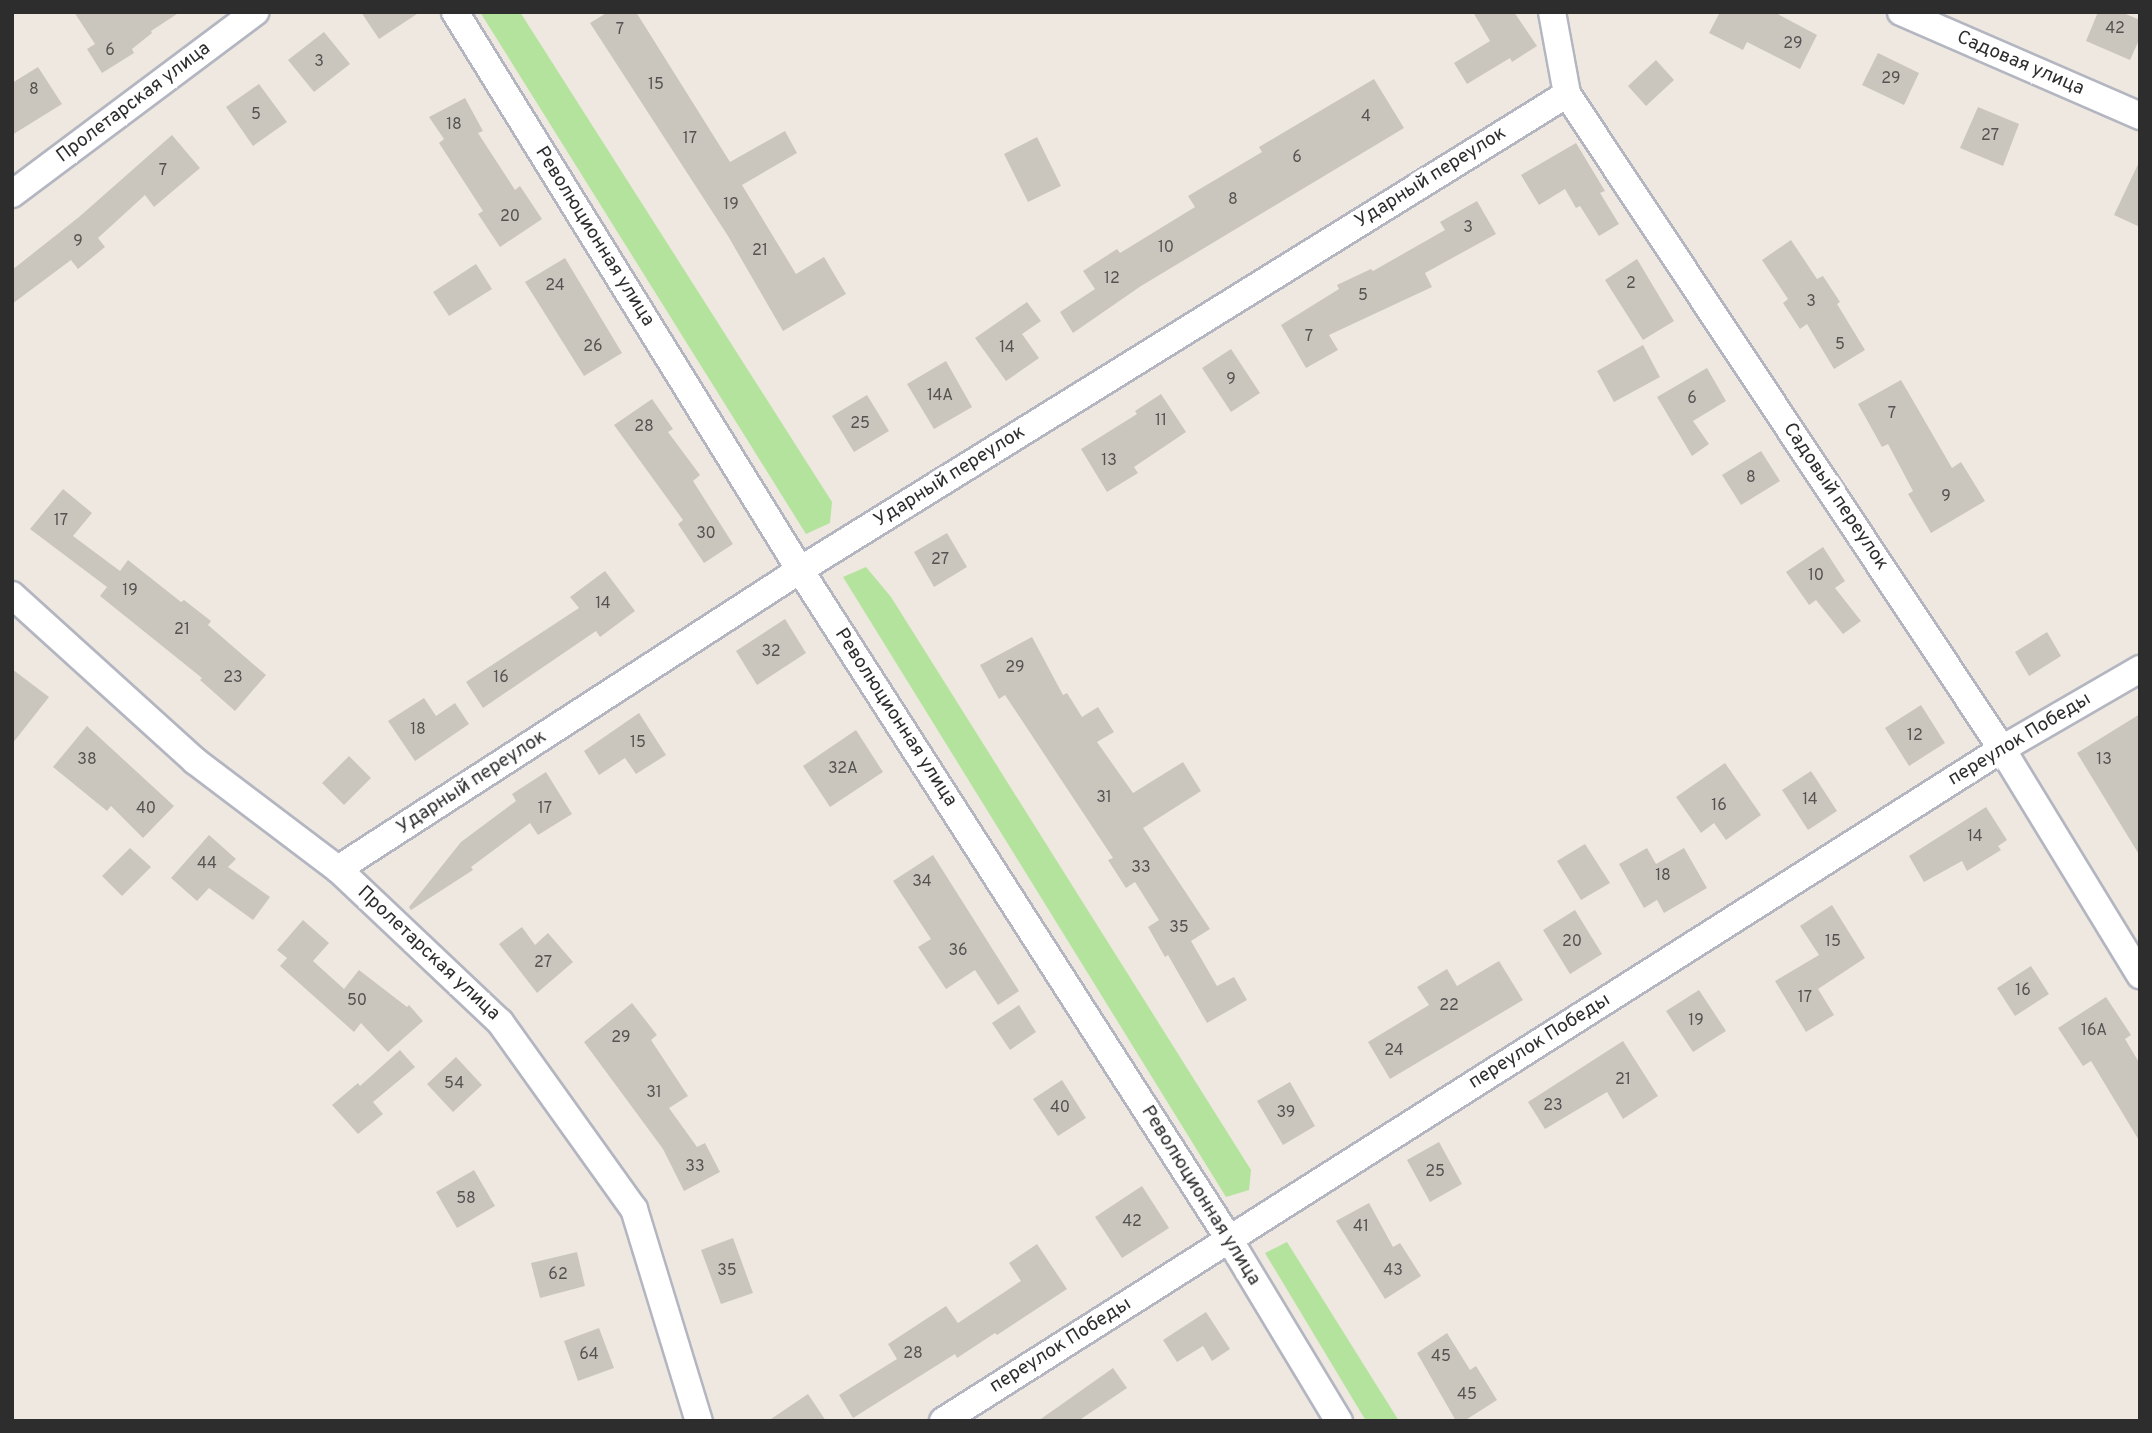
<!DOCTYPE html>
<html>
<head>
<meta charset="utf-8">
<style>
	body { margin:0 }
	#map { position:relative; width:2152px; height:1433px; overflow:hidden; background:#eee8e0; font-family:Overpass,sans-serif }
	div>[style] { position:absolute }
	.green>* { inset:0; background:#b4e39d }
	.building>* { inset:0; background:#cac6be }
	.roads { filter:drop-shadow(2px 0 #b3b6c0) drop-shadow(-2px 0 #b3b6c0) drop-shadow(0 2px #b3b6c0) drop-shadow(0 -2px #b3b6c0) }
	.minor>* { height:26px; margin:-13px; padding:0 13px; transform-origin:13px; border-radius:13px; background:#fff }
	span { translate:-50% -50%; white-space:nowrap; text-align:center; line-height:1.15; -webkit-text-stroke:7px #fff; paint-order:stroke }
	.number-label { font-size:16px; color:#545351 }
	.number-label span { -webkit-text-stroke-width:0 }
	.street-label { font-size:19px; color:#2d2d2d }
	.frame { position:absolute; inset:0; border:14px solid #2d2d2d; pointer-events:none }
</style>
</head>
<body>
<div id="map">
	<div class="green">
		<i style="clip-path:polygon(480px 12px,520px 12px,832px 502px,830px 523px,806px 534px)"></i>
		<i style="clip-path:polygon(866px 567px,891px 597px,1251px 1170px,1249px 1190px,1226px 1197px,843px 577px)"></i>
		<i style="clip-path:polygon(1287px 1242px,1399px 1421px,1366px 1421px,1265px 1253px)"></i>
	</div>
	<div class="building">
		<i style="clip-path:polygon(74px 12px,180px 12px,151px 31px,152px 33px,132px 49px,134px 53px,102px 73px,87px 49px,95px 44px)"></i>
		<i style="clip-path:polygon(361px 12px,420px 12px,379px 39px)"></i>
		<i style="clip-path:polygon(608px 12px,636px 12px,730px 162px,785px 131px,797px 153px,742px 185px,796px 274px,824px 257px,846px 294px,783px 331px,728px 236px,590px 23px)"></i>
		<i style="clip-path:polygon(1473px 12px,1514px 12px,1537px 46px,1512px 62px,1510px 58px,1467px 84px,1454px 63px,1490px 41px)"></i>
		<i style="clip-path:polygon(1720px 12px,1774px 12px,1817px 35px,1800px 69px,1747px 42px,1743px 50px,1709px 33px)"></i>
		<i style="clip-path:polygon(2098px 12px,2121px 12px,2140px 20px,2140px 38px,2130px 60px,2086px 41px)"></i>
		<i style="clip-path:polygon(324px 32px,350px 64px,314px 92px,288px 60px)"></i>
		<i style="clip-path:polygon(1878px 53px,1919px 73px,1904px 105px,1862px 85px)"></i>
		<i style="clip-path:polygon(1656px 60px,1674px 80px,1646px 106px,1628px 86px)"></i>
		<i style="clip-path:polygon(38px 67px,62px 104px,12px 135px,12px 83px)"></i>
		<i style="clip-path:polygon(1374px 79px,1404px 128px,1141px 286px,1073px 333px,1060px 312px,1095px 289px,1083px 271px,1117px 249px,1120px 253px,1195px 207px,1188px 196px,1262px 152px,1259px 147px)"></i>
		<i style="clip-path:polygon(259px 84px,287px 122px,253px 146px,226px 107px)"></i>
		<i style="clip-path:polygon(465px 98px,483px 131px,478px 133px,515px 190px,520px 186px,542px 219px,500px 247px,478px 214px,483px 211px,439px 143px,444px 139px,429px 117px)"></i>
		<i style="clip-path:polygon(1978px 107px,2019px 124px,2003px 166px,1960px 148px)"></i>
		<i style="clip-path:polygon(172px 135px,200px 168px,154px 207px,145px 195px,98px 238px,105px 247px,78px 269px,71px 260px,12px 304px,12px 270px,79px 217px)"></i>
		<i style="clip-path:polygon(1037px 137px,1061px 186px,1028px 202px,1004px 154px)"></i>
		<i style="clip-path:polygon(1576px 143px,1605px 191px,1600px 193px,1619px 224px,1599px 236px,1580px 206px,1576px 208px,1565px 189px,1539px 205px,1521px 175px)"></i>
		<i style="clip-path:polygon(2140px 160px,2140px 227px,2114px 215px)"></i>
		<i style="clip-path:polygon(1477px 201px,1496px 234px,1425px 273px,1432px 287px,1329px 335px,1338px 350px,1306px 368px,1281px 325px,1339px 289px,1337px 285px,1371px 269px,1373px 271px,1445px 230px,1440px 222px)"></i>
		<i style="clip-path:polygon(1791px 240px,1817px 279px,1823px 276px,1840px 302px,1837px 304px,1865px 350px,1834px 369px,1807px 324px,1800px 329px,1783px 303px,1788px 299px,1762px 260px)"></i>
		<i style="clip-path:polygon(565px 258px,622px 353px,584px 376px,525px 282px)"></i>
		<i style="clip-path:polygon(1637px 259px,1674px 321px,1643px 340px,1605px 280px)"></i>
		<i style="clip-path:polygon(476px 264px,492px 289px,449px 316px,433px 292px)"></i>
		<i style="clip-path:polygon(1027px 302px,1041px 321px,1022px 334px,1039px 358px,1006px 381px,975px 338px)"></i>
		<i style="clip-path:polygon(1643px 345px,1660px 377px,1614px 402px,1597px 371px)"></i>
		<i style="clip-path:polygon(1231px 349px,1260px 393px,1231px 412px,1202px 368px)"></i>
		<i style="clip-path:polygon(946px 361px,972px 407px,934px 429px,907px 384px)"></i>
		<i style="clip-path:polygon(1707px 368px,1726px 401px,1693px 421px,1709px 444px,1692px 456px,1657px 397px)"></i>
		<i style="clip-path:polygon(1901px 380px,1952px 468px,1961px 462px,1985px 501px,1931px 533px,1908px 494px,1913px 491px,1888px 444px,1882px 447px,1858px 404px)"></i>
		<i style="clip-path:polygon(1161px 394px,1186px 432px,1134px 467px,1138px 473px,1107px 492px,1081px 449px,1137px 414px,1135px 411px)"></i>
		<i style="clip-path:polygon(867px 395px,889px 431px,854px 452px,832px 416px)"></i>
		<i style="clip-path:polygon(652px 399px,673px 429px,668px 432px,700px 475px,693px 481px,733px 544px,704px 563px,678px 524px,683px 520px,614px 425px)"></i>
		<i style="clip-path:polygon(1761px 451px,1780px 481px,1741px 505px,1722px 475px)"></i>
		<i style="clip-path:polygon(63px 489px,92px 513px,73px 536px,120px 571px,128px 560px,181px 602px,184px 600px,211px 621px,208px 625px,266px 675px,235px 711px,200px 680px,202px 678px,100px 596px,107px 587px,30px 529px)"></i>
		<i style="clip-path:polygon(947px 533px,967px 567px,934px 587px,914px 552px)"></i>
		<i style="clip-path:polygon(1823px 547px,1845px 581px,1835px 588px,1861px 621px,1843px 634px,1816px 600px,1809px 605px,1786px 572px)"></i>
		<i style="clip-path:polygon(605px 571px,635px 611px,600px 637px,596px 631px,483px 708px,466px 682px,579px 608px,570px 597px)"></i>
		<i style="clip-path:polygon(785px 619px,806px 653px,757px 685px,736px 651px)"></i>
		<i style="clip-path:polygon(2047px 632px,2061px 656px,2029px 676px,2015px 652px)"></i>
		<i style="clip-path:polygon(1032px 637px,1063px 695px,1067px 693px,1082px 717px,1098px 707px,1114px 732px,1097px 742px,1133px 793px,1183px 762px,1201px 791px,1143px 828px,1210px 929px,1191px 941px,1217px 986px,1234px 977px,1247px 1000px,1207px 1023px,1168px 955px,1165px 957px,1148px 927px,1159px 920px,1135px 882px,1126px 888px,1108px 860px,1113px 858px,1005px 695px,999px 699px,980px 665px)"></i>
		<i style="clip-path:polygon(12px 669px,49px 697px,12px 744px)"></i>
		<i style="clip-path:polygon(424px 698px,436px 716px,455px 703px,469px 724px,415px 761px,388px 721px)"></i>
		<i style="clip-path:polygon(1921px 705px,1945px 743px,1909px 766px,1885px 728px)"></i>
		<i style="clip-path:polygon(639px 713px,666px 755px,636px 774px,625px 758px,599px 775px,584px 751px)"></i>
		<i style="clip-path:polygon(2140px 714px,2140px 856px,2077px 753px)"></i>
		<i style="clip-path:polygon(87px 726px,174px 806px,143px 838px,111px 806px,107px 811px,53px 767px)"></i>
		<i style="clip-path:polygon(856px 730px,883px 772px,830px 807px,803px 766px)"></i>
		<i style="clip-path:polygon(349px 756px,371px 778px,344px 805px,322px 783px)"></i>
		<i style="clip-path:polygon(1725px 763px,1761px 815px,1726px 840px,1714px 823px,1701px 833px,1676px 797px)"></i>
		<i style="clip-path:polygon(1811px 771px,1837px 811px,1808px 830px,1782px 790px)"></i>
		<i style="clip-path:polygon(546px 772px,572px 814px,538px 835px,530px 823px,471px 867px,473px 870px,411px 910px,409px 907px,461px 842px,516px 801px,512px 794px)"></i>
		<i style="clip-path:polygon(1986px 807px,2007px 840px,1998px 846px,2001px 850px,1967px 871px,1962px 861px,1924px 882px,1909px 856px)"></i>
		<i style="clip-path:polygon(209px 835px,236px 859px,228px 867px,270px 897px,253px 920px,209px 888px,197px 901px,171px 878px)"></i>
		<i style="clip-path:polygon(1585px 844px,1610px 883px,1581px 900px,1557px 861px)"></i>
		<i style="clip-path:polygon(130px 848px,151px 867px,122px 896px,102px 876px)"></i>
		<i style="clip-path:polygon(1647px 848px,1656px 864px,1684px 848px,1707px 888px,1664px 913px,1657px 900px,1644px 908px,1619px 864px)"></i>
		<i style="clip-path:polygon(933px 855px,1019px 991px,998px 1005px,975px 970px,946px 989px,918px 947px,931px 939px,893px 881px)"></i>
		<i style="clip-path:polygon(1832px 905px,1865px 958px,1818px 989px,1834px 1015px,1806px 1032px,1775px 981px,1819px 955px,1800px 926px)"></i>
		<i style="clip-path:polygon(1575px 910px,1602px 954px,1570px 974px,1543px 930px)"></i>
		<i style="clip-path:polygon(303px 920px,329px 943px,313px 961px,344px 989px,359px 970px,407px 1007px,409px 1005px,423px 1021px,388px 1052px,361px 1023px,354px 1032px,280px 966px,287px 958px,277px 950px)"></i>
		<i style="clip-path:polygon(522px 927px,535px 945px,548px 933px,573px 962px,537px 993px,499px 944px)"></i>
		<i style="clip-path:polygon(1499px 961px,1523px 1000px,1390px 1079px,1368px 1042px,1429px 1005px,1417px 987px,1447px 969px,1457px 986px)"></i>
		<i style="clip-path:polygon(2031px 966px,2049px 994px,2015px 1016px,1997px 988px)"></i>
		<i style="clip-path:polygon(1699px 990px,1726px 1031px,1693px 1052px,1666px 1011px)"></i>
		<i style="clip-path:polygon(2106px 997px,2131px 1035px,2125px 1039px,2140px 1064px,2140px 1142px,2091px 1061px,2083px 1066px,2058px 1028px)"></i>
		<i style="clip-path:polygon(632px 1003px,657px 1035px,651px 1040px,688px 1096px,669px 1108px,697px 1147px,705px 1143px,720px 1172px,684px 1191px,663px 1149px,584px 1042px)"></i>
		<i style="clip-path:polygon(1019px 1005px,1036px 1032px,1010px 1050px,992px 1023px)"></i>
		<i style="clip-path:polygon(1623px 1041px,1658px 1096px,1623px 1119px,1607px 1092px,1545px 1129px,1528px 1102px)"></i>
		<i style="clip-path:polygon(400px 1050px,415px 1067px,373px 1102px,383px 1114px,358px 1134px,332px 1105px,358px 1083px,360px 1086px)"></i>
		<i style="clip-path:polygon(456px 1057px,482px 1085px,453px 1112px,427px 1084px)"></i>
		<i style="clip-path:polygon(1062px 1080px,1086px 1118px,1058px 1136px,1033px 1099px)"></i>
		<i style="clip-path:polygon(1290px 1082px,1315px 1126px,1283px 1145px,1257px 1101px)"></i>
		<i style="clip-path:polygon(1439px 1142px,1462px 1184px,1430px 1202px,1407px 1160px)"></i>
		<i style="clip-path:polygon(474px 1170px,495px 1206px,457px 1228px,436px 1192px)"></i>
		<i style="clip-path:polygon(1142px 1186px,1169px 1228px,1122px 1258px,1095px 1217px)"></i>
		<i style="clip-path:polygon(1369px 1203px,1393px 1247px,1400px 1243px,1421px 1276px,1385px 1299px,1336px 1221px)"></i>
		<i style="clip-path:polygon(733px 1238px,753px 1293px,721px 1304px,701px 1250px)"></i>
		<i style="clip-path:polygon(1037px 1244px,1067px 1289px,997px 1335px,995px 1333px,957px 1358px,955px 1354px,853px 1418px,839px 1395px,897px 1359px,888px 1344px,946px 1306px,958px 1323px,1021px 1281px,1009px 1263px)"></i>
		<i style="clip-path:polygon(577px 1252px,585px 1286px,540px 1298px,531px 1263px)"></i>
		<i style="clip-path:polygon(1206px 1312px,1230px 1349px,1212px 1361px,1203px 1346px,1177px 1362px,1163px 1340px)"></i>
		<i style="clip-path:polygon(599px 1328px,614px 1368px,578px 1381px,564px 1341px)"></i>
		<i style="clip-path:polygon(1447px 1333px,1470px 1370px,1476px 1366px,1497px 1400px,1464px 1421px,1456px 1421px,1417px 1353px)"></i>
		<i style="clip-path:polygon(1113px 1368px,1127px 1388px,1078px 1421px,1038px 1421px)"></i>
		<i style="clip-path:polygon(808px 1394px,826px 1421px,768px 1421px)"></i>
	</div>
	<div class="roads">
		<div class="minor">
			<i style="left:455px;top:12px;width:656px;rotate:58.27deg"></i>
			<i style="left:800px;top:570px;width:795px;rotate:57.33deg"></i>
			<i style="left:1229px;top:1239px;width:213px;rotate:58.9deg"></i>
			<i style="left:1552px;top:12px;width:83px;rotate:79.6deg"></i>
			<i style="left:1567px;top:94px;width:786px;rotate:56.41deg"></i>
			<i style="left:2002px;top:749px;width:265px;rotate:58.6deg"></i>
			<i style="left:1901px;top:12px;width:261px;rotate:23.5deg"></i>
			<i style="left:12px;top:194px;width:304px;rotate:-36.8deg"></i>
			<i style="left:12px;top:595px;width:247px;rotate:42.2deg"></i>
			<i style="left:195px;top:761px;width:179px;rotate:37.1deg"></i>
			<i style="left:338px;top:869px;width:223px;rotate:43.4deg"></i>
			<i style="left:500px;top:1022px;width:230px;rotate:54.4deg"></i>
			<i style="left:634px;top:1209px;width:222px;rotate:73deg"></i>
			<i style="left:338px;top:869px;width:550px;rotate:-32.91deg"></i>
			<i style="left:800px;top:570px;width:903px;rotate:-31.82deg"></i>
			<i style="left:943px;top:1421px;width:1254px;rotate:-32.4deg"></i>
			<i style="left:2002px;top:749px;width:160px;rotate:-30.1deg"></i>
		</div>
	</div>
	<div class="number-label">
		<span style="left:2115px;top:29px">42</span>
		<span style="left:620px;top:30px">7</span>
		<span style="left:1793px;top:44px">29</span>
		<span style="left:110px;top:51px">6</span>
		<span style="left:319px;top:62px">3</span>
		<span style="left:1891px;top:79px">29</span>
		<span style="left:656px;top:85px">15</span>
		<span style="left:34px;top:90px">8</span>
		<span style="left:256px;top:115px">5</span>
		<span style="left:1366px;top:117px">4</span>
		<span style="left:454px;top:125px">18</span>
		<span style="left:1990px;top:136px">27</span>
		<span style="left:690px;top:139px">17</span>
		<span style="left:1297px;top:158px">6</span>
		<span style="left:163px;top:171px">7</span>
		<span style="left:1233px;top:200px">8</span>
		<span style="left:731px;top:205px">19</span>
		<span style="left:510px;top:217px">20</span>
		<span style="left:1468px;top:228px">3</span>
		<span style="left:78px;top:242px">9</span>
		<span style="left:1166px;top:248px">10</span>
		<span style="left:760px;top:251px">21</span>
		<span style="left:1112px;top:279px">12</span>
		<span style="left:1631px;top:284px">2</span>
		<span style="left:555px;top:286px">24</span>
		<span style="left:1363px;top:296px">5</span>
		<span style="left:1811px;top:302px">3</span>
		<span style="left:1309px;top:337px">7</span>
		<span style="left:1840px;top:345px">5</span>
		<span style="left:593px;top:347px">26</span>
		<span style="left:1007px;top:348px">14</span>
		<span style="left:1231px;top:380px">9</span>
		<span style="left:940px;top:396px">14А</span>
		<span style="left:1692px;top:399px">6</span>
		<span style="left:1892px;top:414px">7</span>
		<span style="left:1161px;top:421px">11</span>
		<span style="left:860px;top:424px">25</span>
		<span style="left:644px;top:427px">28</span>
		<span style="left:1109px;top:461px">13</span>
		<span style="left:1751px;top:478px">8</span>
		<span style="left:1946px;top:497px">9</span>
		<span style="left:61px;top:521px">17</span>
		<span style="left:706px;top:534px">30</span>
		<span style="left:940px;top:560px">27</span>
		<span style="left:1816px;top:576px">10</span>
		<span style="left:130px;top:591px">19</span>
		<span style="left:603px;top:604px">14</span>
		<span style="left:182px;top:630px">21</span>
		<span style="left:771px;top:652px">32</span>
		<span style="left:1015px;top:668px">29</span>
		<span style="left:233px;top:678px">23</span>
		<span style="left:501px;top:678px">16</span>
		<span style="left:418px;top:730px">18</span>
		<span style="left:1915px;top:736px">12</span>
		<span style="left:638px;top:743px">15</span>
		<span style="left:87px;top:760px">38</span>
		<span style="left:2104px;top:760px">13</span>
		<span style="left:843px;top:769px">32А</span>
		<span style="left:1104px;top:798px">31</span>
		<span style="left:1810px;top:800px">14</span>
		<span style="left:1719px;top:806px">16</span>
		<span style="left:146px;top:809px">40</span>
		<span style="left:545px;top:809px">17</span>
		<span style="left:1975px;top:837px">14</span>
		<span style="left:207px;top:864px">44</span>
		<span style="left:1141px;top:868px">33</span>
		<span style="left:1663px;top:876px">18</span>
		<span style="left:922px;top:882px">34</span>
		<span style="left:1179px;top:928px">35</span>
		<span style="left:1572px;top:942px">20</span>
		<span style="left:1833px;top:942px">15</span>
		<span style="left:958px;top:951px">36</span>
		<span style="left:543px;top:963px">27</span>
		<span style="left:2023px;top:991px">16</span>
		<span style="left:1805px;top:998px">17</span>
		<span style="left:357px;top:1001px">50</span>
		<span style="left:1449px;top:1006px">22</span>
		<span style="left:1696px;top:1021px">19</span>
		<span style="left:2094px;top:1031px">16А</span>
		<span style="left:621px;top:1038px">29</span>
		<span style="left:1394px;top:1051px">24</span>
		<span style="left:1623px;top:1080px">21</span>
		<span style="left:454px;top:1084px">54</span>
		<span style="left:654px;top:1093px">31</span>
		<span style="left:1553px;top:1106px">23</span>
		<span style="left:1060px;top:1108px">40</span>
		<span style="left:1286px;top:1113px">39</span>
		<span style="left:695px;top:1167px">33</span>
		<span style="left:1435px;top:1172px">25</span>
		<span style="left:466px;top:1199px">58</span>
		<span style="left:1132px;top:1222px">42</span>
		<span style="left:1361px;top:1227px">41</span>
		<span style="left:727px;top:1271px">35</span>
		<span style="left:1393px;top:1271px">43</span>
		<span style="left:558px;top:1275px">62</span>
		<span style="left:913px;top:1354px">28</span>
		<span style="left:589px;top:1355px">64</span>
		<span style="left:1441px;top:1357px">45</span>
		<span style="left:1467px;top:1395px">45</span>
	</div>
	<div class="street-label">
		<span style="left:2020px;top:64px;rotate:23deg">Садовая улица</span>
		<span style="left:134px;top:103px;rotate:-37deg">Пролетарская улица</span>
		<span style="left:1431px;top:178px;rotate:-32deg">Ударный переулок</span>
		<span style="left:594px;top:237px;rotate:58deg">Революционная улица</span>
		<span style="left:950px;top:477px;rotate:-32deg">Ударный переулок</span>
		<span style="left:1835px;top:497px;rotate:56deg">Садовый переулок</span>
		<span style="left:895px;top:718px;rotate:57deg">Революционная улица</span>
		<span style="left:2020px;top:740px;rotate:-31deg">переулок Победы</span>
		<span style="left:472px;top:783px;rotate:-33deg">Ударный переулок</span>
		<span style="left:428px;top:954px;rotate:43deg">Пролетарская улица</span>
		<span style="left:1540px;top:1042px;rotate:-32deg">переулок Победы</span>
		<span style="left:1200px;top:1196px;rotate:58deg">Революционная улица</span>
		<span style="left:1061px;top:1346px;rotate:-32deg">переулок Победы</span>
	</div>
	<div class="frame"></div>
</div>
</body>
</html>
